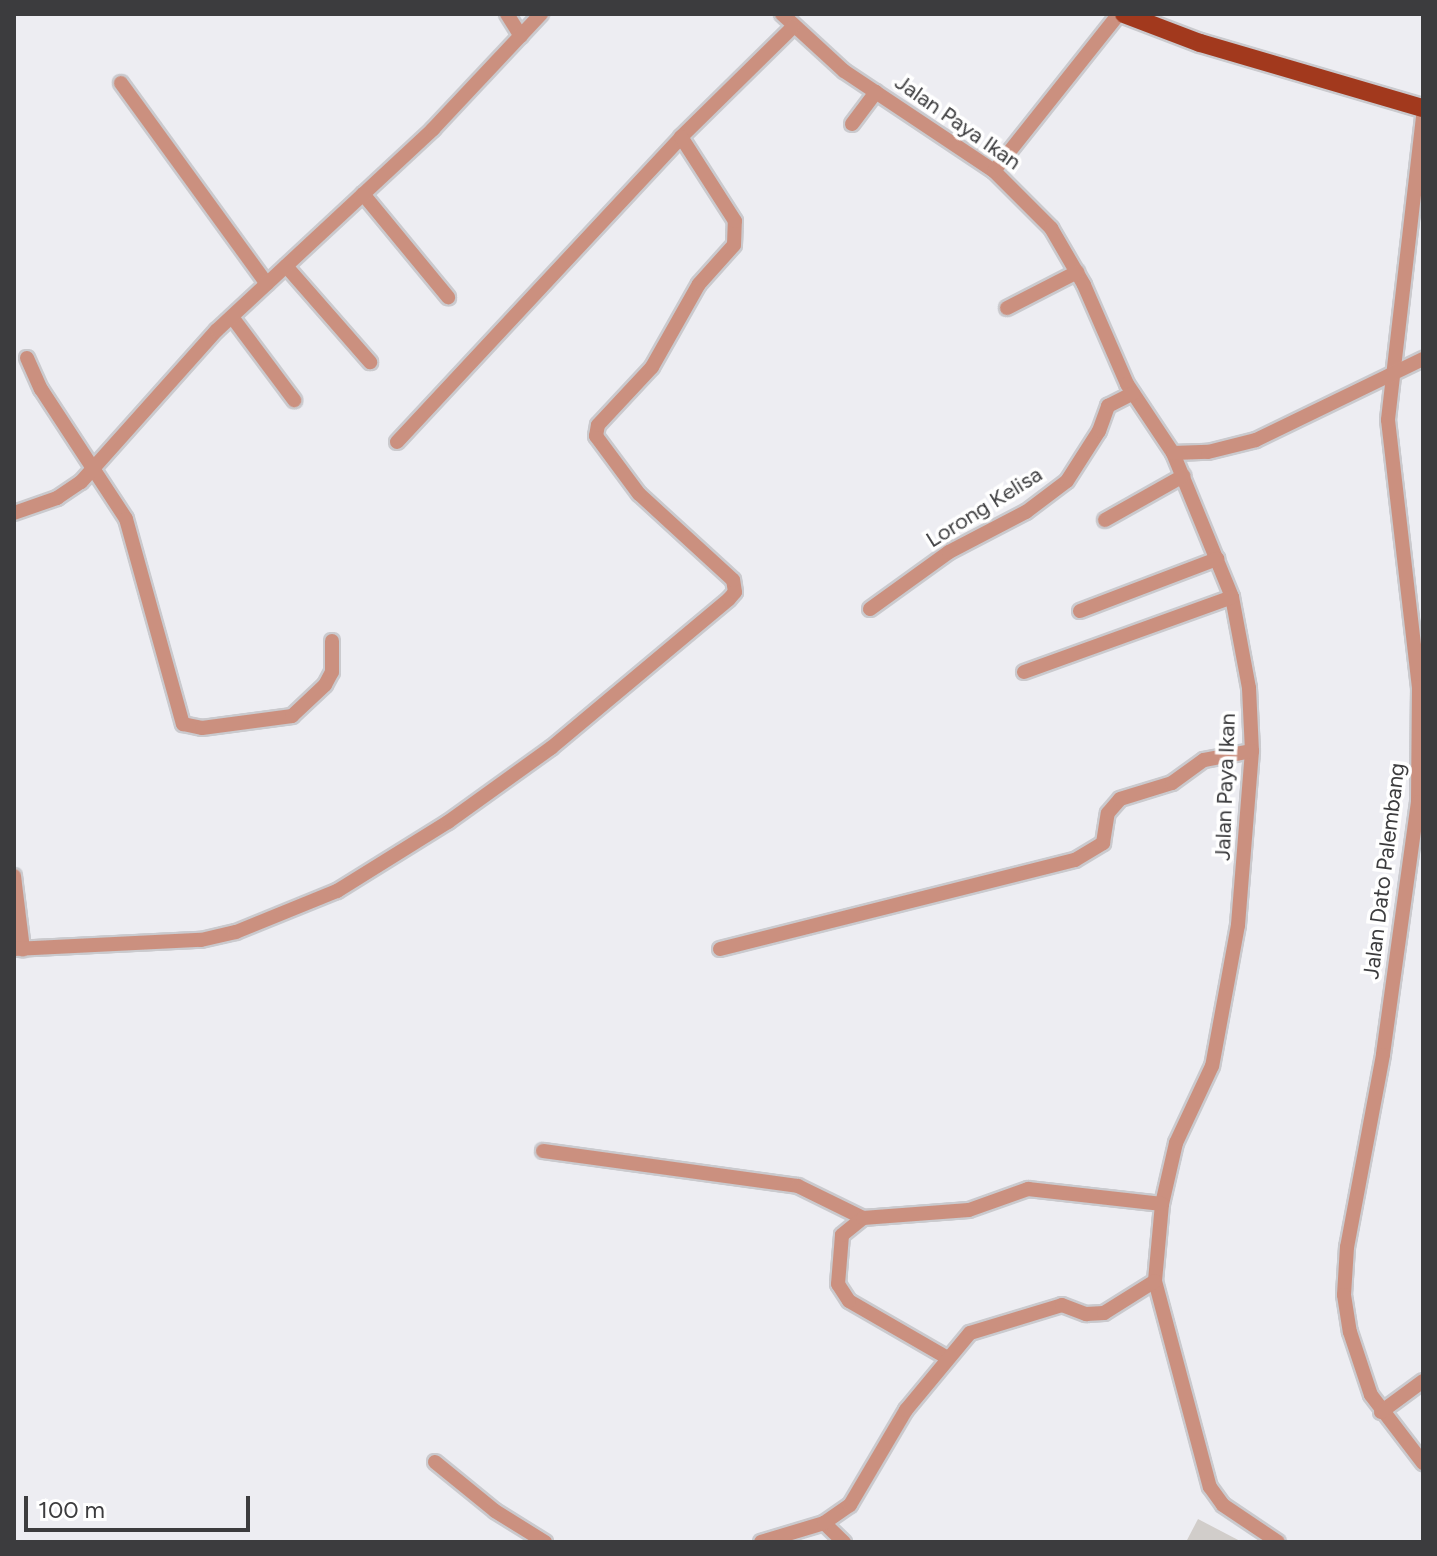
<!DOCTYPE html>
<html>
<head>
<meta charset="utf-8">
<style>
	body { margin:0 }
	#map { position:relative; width:1437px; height:1556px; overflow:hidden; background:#ededf2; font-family:Figtree,sans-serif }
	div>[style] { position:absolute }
	.building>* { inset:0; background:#d1cdca }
	.roads { filter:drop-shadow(2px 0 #cacace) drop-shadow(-2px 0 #cacace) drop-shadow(0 2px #cacace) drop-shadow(0 -2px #cacace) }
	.minor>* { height:14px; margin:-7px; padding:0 7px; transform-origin:7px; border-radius:7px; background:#cb907f }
	.major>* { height:18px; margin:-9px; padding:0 9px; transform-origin:9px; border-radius:9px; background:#a2391d }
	span { translate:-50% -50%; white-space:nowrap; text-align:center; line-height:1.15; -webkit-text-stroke:7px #fff; paint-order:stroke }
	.street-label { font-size:22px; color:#3c3c3e }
	.frame { position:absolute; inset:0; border:16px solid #3c3c3e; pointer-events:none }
	.scale { position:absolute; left:24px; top:1496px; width:226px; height:36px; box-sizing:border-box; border:4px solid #3c3c3e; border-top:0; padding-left:10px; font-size:24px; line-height:28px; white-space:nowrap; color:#3c3c3e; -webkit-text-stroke:6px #fff; paint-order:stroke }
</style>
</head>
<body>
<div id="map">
	<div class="building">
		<i style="clip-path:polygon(1198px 1519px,1242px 1542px,1186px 1542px)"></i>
	</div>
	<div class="roads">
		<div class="minor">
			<i style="left:507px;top:14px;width:26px;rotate:58deg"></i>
			<i style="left:782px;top:14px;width:84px;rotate:42.6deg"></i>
			<i style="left:844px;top:71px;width:180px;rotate:33.7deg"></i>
			<i style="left:994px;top:171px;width:81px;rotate:45deg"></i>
			<i style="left:1051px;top:228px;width:66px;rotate:59.9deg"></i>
			<i style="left:1084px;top:285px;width:108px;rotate:66.5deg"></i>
			<i style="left:1127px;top:384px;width:83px;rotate:56.3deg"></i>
			<i style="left:1173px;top:453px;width:156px;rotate:67.7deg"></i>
			<i style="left:1232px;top:597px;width:93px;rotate:79.4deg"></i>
			<i style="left:1249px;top:688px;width:63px;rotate:87.3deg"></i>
			<i style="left:1252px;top:751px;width:175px;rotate:94.6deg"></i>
			<i style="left:1238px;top:925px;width:143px;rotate:100.4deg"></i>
			<i style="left:1212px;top:1066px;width:85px;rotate:115.1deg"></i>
			<i style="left:1176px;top:1143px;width:63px;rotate:102.9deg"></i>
			<i style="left:1162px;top:1204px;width:77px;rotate:95.2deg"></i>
			<i style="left:1155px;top:1281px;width:213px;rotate:75.1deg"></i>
			<i style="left:1210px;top:1487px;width:22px;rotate:54deg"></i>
			<i style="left:1223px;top:1505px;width:66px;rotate:33.9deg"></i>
			<i style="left:121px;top:83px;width:248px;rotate:54deg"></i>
			<i style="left:1423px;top:117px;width:305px;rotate:96.6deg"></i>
			<i style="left:1388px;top:420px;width:269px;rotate:83.4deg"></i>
			<i style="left:1419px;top:687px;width:115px;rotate:90.5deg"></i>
			<i style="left:1418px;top:802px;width:255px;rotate:97.9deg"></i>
			<i style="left:1383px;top:1055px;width:195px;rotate:100.6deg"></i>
			<i style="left:1347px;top:1247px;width:48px;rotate:93.6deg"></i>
			<i style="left:1344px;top:1295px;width:37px;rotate:81deg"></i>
			<i style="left:1350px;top:1332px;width:66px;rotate:71.6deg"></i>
			<i style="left:1371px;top:1395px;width:86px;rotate:52.6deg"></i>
			<i style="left:852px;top:124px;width:40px;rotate:-53deg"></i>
			<i style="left:994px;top:171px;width:201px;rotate:-51.5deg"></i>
			<i style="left:363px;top:194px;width:134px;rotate:50.5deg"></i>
			<i style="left:286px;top:266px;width:128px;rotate:48.8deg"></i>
			<i style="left:1007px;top:308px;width:79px;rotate:-27.2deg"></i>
			<i style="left:232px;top:317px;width:104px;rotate:53.2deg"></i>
			<i style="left:27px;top:358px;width:34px;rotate:66deg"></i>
			<i style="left:41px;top:389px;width:155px;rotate:56.8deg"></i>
			<i style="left:126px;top:519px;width:213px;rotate:74.5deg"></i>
			<i style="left:183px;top:724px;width:19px;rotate:12deg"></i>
			<i style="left:202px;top:728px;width:91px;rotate:-7.6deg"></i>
			<i style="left:292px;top:716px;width:45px;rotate:-43.2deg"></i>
			<i style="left:325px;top:685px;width:15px;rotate:-62deg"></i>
			<i style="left:332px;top:672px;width:31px;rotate:-90deg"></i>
			<i style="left:397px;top:442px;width:417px;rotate:-47deg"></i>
			<i style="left:681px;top:137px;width:156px;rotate:-44.5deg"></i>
			<i style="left:1173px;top:453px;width:35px;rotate:-2deg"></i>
			<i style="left:1208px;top:452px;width:49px;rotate:-14deg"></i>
			<i style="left:1256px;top:440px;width:186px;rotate:-25.9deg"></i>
			<i style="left:14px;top:513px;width:46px;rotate:-19.2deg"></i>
			<i style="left:57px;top:498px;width:29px;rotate:-34deg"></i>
			<i style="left:81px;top:482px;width:204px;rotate:-48.2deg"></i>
			<i style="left:217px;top:330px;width:295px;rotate:-42.9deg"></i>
			<i style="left:433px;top:129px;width:158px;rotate:-46.8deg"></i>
			<i style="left:1105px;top:520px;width:90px;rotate:-29.4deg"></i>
			<i style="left:870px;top:609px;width:97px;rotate:-35.8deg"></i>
			<i style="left:949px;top:552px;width:87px;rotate:-27.5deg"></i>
			<i style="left:1026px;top:512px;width:51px;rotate:-37.1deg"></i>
			<i style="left:1067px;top:481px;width:59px;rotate:-57.4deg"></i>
			<i style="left:1099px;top:431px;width:27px;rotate:-70deg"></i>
			<i style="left:1108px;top:406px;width:28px;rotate:-27deg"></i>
			<i style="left:1080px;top:611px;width:147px;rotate:-20.8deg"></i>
			<i style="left:1024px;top:672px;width:221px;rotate:-19.8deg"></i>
			<i style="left:14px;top:876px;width:74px;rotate:83deg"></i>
			<i style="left:14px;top:949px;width:187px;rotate:-2.8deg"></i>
			<i style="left:201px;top:940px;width:36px;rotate:-13deg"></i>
			<i style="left:236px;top:932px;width:109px;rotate:-22.1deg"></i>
			<i style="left:337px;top:891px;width:131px;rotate:-31.9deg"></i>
			<i style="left:448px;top:822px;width:127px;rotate:-35.7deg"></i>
			<i style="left:551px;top:748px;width:232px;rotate:-39.9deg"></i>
			<i style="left:729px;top:599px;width:9px;rotate:-49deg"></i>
			<i style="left:735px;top:592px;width:12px;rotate:-99deg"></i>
			<i style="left:733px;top:580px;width:127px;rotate:-137.5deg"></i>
			<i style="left:639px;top:494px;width:72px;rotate:-126.6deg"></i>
			<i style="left:596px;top:436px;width:11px;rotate:-80deg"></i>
			<i style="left:598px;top:425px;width:79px;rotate:-47deg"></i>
			<i style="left:652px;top:367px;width:95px;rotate:-60.5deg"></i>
			<i style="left:699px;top:284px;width:52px;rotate:-48.1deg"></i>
			<i style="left:734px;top:245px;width:24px;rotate:-88deg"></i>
			<i style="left:735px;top:221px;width:100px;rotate:-122.7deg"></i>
			<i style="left:720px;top:949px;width:366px;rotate:-14.1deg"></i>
			<i style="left:1075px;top:860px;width:33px;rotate:-31deg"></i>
			<i style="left:1103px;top:843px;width:30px;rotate:-81deg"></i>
			<i style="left:1108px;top:813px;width:18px;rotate:-49deg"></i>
			<i style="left:1120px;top:799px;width:54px;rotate:-17.1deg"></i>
			<i style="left:1172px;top:783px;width:39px;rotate:-36deg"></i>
			<i style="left:1204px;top:760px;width:49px;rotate:-10.6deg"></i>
			<i style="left:543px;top:1151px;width:257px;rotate:7.8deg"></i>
			<i style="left:798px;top:1186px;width:72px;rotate:26.2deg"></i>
			<i style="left:946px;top:1357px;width:112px;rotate:-150deg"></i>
			<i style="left:849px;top:1301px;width:20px;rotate:-123deg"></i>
			<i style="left:838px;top:1284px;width:49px;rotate:-85.3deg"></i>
			<i style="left:842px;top:1235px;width:27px;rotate:-39deg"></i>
			<i style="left:863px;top:1218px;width:106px;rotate:-4.3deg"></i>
			<i style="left:969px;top:1210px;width:63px;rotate:-19.6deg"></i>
			<i style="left:1028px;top:1189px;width:135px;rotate:6.4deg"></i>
			<i style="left:1381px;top:1412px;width:52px;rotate:-36.4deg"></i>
			<i style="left:435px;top:1462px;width:77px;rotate:39.2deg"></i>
			<i style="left:495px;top:1511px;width:59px;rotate:31.8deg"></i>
			<i style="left:824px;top:1523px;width:28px;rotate:44deg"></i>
			<i style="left:761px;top:1542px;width:66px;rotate:-16.8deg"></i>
			<i style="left:824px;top:1523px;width:32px;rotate:-35deg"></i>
			<i style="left:850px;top:1505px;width:110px;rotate:-59.5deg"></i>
			<i style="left:906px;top:1410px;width:100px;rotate:-50.3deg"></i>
			<i style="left:970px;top:1333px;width:96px;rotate:-16.9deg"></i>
			<i style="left:1062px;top:1305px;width:26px;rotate:21deg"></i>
			<i style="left:1086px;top:1314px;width:18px;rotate:-3deg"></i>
			<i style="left:1104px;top:1313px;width:60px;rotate:-32.1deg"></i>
		</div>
		<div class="major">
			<i style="left:1124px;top:14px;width:81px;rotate:20.9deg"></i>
			<i style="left:1200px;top:43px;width:232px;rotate:16.3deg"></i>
		</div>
	</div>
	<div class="street-label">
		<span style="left:958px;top:122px;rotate:35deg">Jalan Paya Ikan</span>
		<span style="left:984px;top:507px;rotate:-32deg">Lorong Kelisa</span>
		<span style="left:1225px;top:787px;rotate:-88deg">Jalan Paya Ikan</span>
		<span style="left:1384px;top:871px;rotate:-83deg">Jalan Dato Palembang</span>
	</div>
	<div class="frame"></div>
	<div class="scale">100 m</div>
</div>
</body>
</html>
